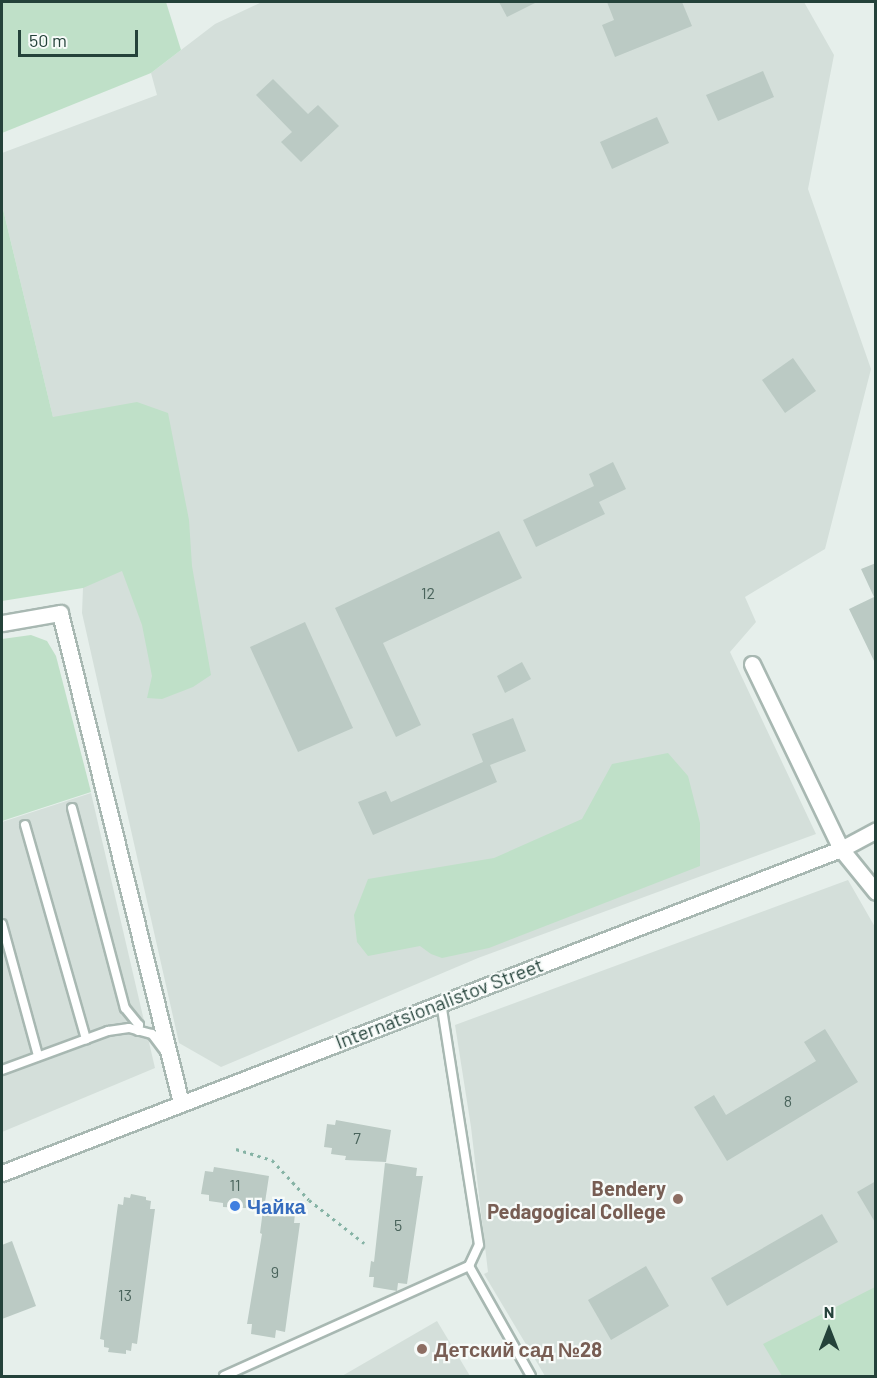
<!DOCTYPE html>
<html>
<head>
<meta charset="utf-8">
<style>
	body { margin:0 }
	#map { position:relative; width:877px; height:1378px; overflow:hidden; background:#e6efeb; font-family:Barlow,sans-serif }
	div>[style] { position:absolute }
	.built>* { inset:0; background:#d4dfda }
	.green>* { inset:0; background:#bfe0c8 }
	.building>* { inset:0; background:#bbcac4 }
	.path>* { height:3px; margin-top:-1.5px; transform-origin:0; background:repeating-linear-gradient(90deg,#86b3a5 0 3px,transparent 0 7.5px) }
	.roads { filter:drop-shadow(2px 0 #a8b8b2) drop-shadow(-2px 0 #a8b8b2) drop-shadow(0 2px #a8b8b2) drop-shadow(0 -2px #a8b8b2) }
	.service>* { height:8px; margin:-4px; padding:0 4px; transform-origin:4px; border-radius:4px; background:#fff }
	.minor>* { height:15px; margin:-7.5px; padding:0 7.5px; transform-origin:7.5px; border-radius:7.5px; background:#fff }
	.dots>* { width:16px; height:16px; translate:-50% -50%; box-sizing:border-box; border:3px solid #f7fbf9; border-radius:50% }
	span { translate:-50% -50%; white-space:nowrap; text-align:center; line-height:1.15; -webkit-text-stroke:4.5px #f7fbf9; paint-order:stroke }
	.number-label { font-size:16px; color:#4a645c }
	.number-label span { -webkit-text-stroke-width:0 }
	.street-label { font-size:20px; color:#24423a }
	.education-label { font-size:20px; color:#785e54; font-weight:700 }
	.right { translate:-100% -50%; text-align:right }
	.left { translate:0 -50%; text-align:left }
	.shop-label { font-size:20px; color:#366cbe; font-weight:700 }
	.frame { position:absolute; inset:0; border:3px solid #24423a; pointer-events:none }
	.north { position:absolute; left:799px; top:1300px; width:60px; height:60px; -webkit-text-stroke:4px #f7fbf9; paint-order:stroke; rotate:0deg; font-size:16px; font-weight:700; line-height:24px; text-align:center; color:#24423a }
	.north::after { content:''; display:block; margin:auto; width:21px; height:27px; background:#24423a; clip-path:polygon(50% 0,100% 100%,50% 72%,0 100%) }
	.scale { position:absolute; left:18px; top:30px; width:120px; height:27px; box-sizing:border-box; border:3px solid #24423a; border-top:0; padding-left:8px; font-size:18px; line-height:21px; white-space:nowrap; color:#24423a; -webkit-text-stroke:4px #f7fbf9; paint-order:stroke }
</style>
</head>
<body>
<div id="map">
	<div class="built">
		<i style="clip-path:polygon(262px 2px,804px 2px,834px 55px,808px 189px,871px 369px,825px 549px,745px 597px,756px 622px,730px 652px,816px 834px,478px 958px,221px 1067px,179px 1043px,82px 613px,83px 588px,76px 513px,2px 205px,2px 153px,157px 95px,151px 73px,215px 24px)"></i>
		<i style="clip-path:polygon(91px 793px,155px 1068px,2px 1132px,2px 822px)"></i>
		<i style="clip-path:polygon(848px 880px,875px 927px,875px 1376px,545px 1376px,484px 1274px,488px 1272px,471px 1127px,455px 1025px)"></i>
		<i style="clip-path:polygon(437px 1321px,470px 1376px,342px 1376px)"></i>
	</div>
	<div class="green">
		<i style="clip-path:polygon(2px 2px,166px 2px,181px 50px,151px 73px,2px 133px)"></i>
		<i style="clip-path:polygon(2px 205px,53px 417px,137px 402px,168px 413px,189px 520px,192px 566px,211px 675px,193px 687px,162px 699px,147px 698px,152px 676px,142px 625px,122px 571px,83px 588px,2px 601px)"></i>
		<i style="clip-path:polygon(31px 635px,47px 641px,56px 656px,91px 792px,2px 821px,2px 639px)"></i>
		<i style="clip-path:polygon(668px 753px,688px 776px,700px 823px,700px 866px,489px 948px,442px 958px,431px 954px,420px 946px,368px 956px,357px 942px,354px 915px,368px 879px,494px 858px,582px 819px,612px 764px)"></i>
		<i style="clip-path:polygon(875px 1287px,875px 1376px,782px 1376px,763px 1344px)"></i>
	</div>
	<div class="building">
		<i style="clip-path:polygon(499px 2px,537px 2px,507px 17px)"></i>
		<i style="clip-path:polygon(607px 2px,682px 2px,692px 26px,615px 57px,602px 25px,614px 20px)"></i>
		<i style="clip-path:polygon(763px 71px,774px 97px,718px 121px,706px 95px)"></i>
		<i style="clip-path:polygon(273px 79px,308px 114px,318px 105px,339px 126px,301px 162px,281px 142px,292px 132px,256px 95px)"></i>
		<i style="clip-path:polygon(657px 117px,669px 143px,612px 169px,600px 142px)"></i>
		<i style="clip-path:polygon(793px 358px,816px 391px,785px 413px,762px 380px)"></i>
		<i style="clip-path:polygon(613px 462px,626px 489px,599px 502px,605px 514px,536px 547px,523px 520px,594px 486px,589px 474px)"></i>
		<i style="clip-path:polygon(499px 531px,522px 578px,383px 643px,421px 725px,396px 737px,335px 608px)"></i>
		<i style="clip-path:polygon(876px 563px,876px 665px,849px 609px,874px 597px,861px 569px)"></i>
		<i style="clip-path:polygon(305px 622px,353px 728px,298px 752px,250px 647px)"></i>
		<i style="clip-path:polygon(522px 662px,531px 679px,505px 693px,497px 676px)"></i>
		<i style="clip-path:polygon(513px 718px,526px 751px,490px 765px,497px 782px,373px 835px,358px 802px,386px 791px,391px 802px,483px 762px,472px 734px)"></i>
		<i style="clip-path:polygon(825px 1029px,858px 1082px,727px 1161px,694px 1107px,714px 1095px,726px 1115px,816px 1061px,804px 1042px)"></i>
		<i style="clip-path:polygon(336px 1120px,391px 1130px,386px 1162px,345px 1160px,346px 1156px,331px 1154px,332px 1148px,324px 1147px,327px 1124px,335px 1125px)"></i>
		<i style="clip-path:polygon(385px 1163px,417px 1168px,416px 1176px,423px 1176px,407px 1284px,398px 1283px,397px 1291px,373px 1287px,374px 1277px,369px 1277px,371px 1261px,374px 1262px)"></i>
		<i style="clip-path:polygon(214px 1167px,269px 1176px,264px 1209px,223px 1207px,223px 1203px,209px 1201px,209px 1195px,201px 1194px,205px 1171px,213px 1172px)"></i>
		<i style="clip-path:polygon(876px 1181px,876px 1224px,857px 1192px)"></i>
		<i style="clip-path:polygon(131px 1194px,146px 1197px,146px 1200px,151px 1201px,150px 1209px,155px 1209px,137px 1344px,132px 1343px,131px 1351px,126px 1350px,126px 1354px,108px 1352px,109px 1348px,104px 1347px,104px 1340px,100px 1339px,118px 1204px,123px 1205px,124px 1197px,130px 1198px)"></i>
		<i style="clip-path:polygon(263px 1210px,295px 1214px,294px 1223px,300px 1223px,285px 1332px,276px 1330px,275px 1338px,251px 1334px,252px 1324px,247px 1324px,262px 1234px,260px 1233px)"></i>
		<i style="clip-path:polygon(822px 1214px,838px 1242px,727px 1306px,711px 1278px)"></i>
		<i style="clip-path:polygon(12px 1241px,36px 1306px,2px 1319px,2px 1245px)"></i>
		<i style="clip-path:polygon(646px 1266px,669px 1306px,611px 1340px,588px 1300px)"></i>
	</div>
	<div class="path">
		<i style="left:236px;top:1149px;width:38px;rotate:17deg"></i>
		<i style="left:272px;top:1160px;width:54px;rotate:47.2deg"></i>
		<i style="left:309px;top:1200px;width:70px;rotate:38deg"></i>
	</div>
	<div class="roads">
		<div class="service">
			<i style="left:72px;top:808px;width:207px;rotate:75.2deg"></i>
			<i style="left:125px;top:1008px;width:22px;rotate:51deg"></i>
			<i style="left:139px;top:1025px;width:6px;rotate:99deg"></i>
			<i style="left:25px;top:825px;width:223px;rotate:74.1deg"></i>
			<i style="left:2px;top:924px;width:137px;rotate:74.7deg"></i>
			<i style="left:2px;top:1070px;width:113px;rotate:-20.2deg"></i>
			<i style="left:108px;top:1031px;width:21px;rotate:-8deg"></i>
			<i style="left:129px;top:1028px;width:24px;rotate:15deg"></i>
			<i style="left:152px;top:1034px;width:20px;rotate:53deg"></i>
			<i style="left:469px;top:1266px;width:126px;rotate:60.6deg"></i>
			<i style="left:224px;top:1376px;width:269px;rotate:-24.2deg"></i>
			<i style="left:469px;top:1266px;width:23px;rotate:-65deg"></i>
			<i style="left:479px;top:1245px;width:245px;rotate:-98.9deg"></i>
		</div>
		<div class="minor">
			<i style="left:2px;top:623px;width:59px;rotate:-9.8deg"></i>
			<i style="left:60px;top:613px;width:505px;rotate:76.13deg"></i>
			<i style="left:752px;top:664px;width:205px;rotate:64.3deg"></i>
			<i style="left:841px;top:849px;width:55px;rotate:50.9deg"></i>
			<i style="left:2px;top:1173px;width:899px;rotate:-21.12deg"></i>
			<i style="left:841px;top:849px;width:40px;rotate:-28deg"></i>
		</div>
	</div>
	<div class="dots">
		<i style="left:678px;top:1199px;background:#8d6e63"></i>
		<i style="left:235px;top:1206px;background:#3f7fe0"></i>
		<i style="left:422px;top:1349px;background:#8d6e63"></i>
	</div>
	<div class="number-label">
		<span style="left:428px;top:593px">12</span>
		<span style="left:788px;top:1101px">8</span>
		<span style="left:357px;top:1138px">7</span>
		<span style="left:235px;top:1185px">11</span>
		<span style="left:398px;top:1225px">5</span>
		<span style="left:275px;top:1272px">9</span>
		<span style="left:125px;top:1295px">13</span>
	</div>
	<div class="street-label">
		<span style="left:439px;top:1003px;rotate:-21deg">Internatsionalistov Street</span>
	</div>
	<div class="education-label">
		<span class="right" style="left:666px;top:1200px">Bendery<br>Pedagogical College</span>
		<span class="left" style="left:434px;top:1349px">Детский сад №28</span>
	</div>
	<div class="shop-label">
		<span class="left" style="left:247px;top:1206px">Чайка</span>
	</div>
	<div class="frame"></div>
	<div class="north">N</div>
	<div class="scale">50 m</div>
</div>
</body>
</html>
